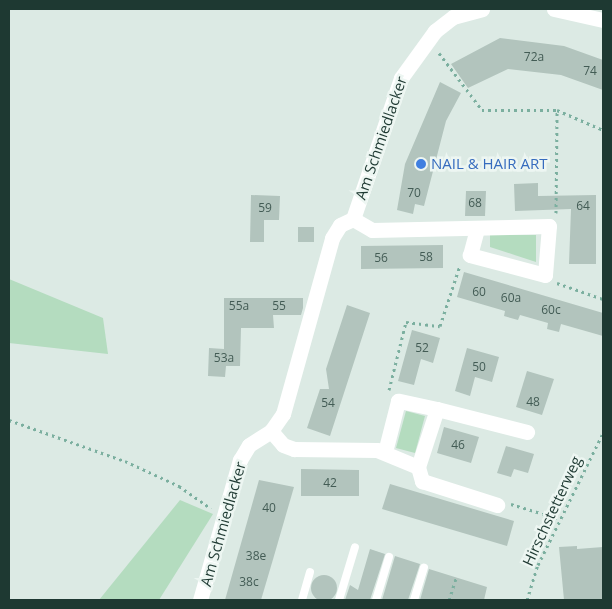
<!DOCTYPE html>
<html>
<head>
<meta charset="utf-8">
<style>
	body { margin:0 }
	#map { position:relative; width:612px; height:609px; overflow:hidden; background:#dceae4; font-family:"Open Sans",sans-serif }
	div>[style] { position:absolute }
	.green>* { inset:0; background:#b4dcbf }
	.building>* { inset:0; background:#b2c4bd }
	.round { border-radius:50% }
	.path>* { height:3px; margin-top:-1.5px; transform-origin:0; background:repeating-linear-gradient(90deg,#7baf9f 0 2.5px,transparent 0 6.5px) }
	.service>* { height:8px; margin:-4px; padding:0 4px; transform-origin:4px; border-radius:4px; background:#fff }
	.minor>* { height:15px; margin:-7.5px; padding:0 7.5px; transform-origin:7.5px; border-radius:7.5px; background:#fff }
	.dots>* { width:14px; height:14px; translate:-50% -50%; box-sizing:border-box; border:2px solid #edf6f2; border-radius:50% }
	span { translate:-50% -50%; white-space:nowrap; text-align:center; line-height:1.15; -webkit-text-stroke:5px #edf6f2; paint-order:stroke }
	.number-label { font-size:12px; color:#435c55 }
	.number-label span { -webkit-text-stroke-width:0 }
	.street-label { font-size:15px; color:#1e3932 }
	.shop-label { font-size:15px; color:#366cbe }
	.left { translate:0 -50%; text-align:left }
	.frame { position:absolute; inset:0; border:10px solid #1e3932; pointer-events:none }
</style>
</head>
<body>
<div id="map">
	<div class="green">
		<i style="clip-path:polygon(490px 235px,536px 235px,536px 262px,490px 247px)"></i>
		<i style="clip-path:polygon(9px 279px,103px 318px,108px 354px,9px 343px)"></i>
		<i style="clip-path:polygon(406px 411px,425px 416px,415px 453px,396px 448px)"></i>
		<i style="clip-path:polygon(180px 500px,213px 514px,159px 600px,99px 600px)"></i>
	</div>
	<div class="building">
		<i style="clip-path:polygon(500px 38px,564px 46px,603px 60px,603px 90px,561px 75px,508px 69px,468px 88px,451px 64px)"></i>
		<i style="clip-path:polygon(440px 82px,461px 93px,446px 121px,424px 206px,415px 204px,413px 214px,397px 210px,405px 164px)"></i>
		<i style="clip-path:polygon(538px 183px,538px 196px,596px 195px,596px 264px,569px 264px,571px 209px,515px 211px,514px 184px)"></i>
		<i style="clip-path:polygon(466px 191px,486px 191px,485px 216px,465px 216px)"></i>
		<i style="clip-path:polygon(251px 195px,280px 196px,279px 220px,264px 220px,264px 242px,250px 242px)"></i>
		<i style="clip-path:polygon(298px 227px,314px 227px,314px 242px,298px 242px)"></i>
		<i style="clip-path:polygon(443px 245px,443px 268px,361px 269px,361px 246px)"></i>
		<i style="clip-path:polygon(464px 272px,603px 313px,603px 336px,561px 324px,559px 332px,547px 329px,548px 323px,520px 315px,518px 320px,504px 316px,505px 311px,457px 297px)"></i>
		<i style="clip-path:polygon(224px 298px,303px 298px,303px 308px,301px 315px,273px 315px,274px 328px,241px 328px,240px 366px,226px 366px,225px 377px,208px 376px,209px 348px,224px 349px)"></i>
		<i style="clip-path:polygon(347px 305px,370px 313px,330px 436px,307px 428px,320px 389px,329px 389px,326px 369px)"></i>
		<i style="clip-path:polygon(412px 330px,440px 338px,433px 363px,421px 359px,414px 385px,398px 381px)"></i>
		<i style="clip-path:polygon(467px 348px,499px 357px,492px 382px,475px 377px,470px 396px,455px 391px)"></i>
		<i style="clip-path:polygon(527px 371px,554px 379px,542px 415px,516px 407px)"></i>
		<i style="clip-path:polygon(444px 427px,479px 437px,471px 463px,437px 453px)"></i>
		<i style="clip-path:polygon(506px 446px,534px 454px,528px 473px,514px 469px,511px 477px,497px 473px)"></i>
		<i style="clip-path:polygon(301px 469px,359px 470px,359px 496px,301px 496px)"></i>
		<i style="clip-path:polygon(259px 480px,294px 487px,274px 556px,261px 600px,225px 600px)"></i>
		<i style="clip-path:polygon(390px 484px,514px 521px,507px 546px,382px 509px)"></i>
		<i style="clip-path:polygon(577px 546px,577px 549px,603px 547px,603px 600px,564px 600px,559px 547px)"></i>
		<i style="clip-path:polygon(370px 549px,385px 554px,370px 600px,345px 600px,350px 585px,358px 590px)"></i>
		<i style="clip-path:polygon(395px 556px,420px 564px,408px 600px,382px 600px)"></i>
		<i style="clip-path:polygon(429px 569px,487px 587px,484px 600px,420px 600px)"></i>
		<i class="round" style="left:311px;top:575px;width:26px;height:26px"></i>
	</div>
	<div class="path">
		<i style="left:439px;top:53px;width:71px;rotate:53deg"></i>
		<i style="left:482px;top:110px;width:75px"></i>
		<i style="left:557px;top:110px;width:50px;rotate:23.5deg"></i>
		<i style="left:556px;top:213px;width:103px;rotate:-89.4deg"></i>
		<i style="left:557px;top:283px;width:49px;rotate:19.2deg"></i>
		<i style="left:389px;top:390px;width:70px;rotate:-76deg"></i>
		<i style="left:406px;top:322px;width:34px;rotate:7deg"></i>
		<i style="left:440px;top:326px;width:64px;rotate:-71.8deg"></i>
		<i style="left:9px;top:420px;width:123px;rotate:19.5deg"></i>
		<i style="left:125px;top:461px;width:60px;rotate:24.8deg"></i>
		<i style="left:179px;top:486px;width:39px;rotate:35deg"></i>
		<i style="left:511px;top:504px;width:51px;rotate:17deg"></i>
		<i style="left:449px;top:600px;width:23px;rotate:-72deg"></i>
		<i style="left:527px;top:600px;width:37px;rotate:-73deg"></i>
		<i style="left:538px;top:565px;width:147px;rotate:-63.8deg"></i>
	</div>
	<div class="service">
		<i style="left:302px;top:600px;width:29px;rotate:-74deg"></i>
		<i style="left:339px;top:600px;width:55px;rotate:-73.2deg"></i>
		<i style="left:376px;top:600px;width:45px;rotate:-73.2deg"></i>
		<i style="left:414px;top:600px;width:34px;rotate:-73deg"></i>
	</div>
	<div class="minor">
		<i style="left:554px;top:9px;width:50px;rotate:12.7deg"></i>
		<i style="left:353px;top:219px;width:22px;rotate:30deg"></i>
		<i style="left:372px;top:230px;width:177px;rotate:-1.3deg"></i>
		<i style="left:549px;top:226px;width:49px;rotate:94.7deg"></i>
		<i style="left:545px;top:275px;width:78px;rotate:-165.1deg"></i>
		<i style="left:470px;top:255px;width:28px;rotate:-75deg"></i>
		<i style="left:437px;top:409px;width:93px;rotate:14.3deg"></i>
		<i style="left:271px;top:431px;width:18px;rotate:49deg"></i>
		<i style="left:283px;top:445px;width:12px;rotate:20deg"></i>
		<i style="left:294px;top:449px;width:83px;rotate:0.7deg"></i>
		<i style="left:377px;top:450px;width:44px;rotate:22.5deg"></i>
		<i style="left:418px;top:467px;width:61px;rotate:-71.9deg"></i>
		<i style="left:437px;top:409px;width:40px;rotate:-168deg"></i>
		<i style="left:398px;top:401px;width:53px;rotate:104.3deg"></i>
		<i style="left:418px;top:467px;width:15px;rotate:74deg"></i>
		<i style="left:422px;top:481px;width:79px;rotate:17.7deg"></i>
		<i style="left:200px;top:600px;width:146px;rotate:-74.1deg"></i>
		<i style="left:240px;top:460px;width:17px;rotate:-59deg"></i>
		<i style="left:249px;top:445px;width:26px;rotate:-32deg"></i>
		<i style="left:271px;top:431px;width:21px;rotate:-55deg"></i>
		<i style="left:283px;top:414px;width:183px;rotate:-74.4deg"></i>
		<i style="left:332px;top:238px;width:15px;rotate:-58deg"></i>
		<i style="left:340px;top:225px;width:14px;rotate:-25deg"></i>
		<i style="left:353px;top:219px;width:149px;rotate:-71.2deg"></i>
		<i style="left:401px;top:78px;width:58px;rotate:-54.1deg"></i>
		<i style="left:435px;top:31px;width:23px;rotate:-38deg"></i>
		<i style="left:453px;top:17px;width:30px;rotate:-15deg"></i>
	</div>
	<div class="dots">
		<i style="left:421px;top:164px;background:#3f7fe0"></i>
	</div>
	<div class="number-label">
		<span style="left:534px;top:57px">72a</span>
		<span style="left:590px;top:71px">74</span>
		<span style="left:414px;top:193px">70</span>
		<span style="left:475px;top:203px">68</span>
		<span style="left:583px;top:206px">64</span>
		<span style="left:265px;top:208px">59</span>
		<span style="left:426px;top:257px">58</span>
		<span style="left:381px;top:258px">56</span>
		<span style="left:479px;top:292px">60</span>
		<span style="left:511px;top:298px">60a</span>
		<span style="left:239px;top:306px">55a</span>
		<span style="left:279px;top:306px">55</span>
		<span style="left:551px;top:310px">60c</span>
		<span style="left:422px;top:348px">52</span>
		<span style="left:224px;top:358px">53a</span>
		<span style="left:479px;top:367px">50</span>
		<span style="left:533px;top:402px">48</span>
		<span style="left:328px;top:403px">54</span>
		<span style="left:458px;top:445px">46</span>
		<span style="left:330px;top:483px">42</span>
		<span style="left:269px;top:508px">40</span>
		<span style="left:256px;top:556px">38e</span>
		<span style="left:249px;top:582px">38c</span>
	</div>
	<div class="street-label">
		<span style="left:381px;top:138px;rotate:-71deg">Am Schmiedlacker</span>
		<span style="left:552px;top:511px;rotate:-65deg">Hirschstetterweg</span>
		<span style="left:223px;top:524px;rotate:-74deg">Am Schmiedlacker</span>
	</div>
	<div class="shop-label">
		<span class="left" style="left:431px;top:164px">NAIL &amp; HAIR ART</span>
	</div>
	<div class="frame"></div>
</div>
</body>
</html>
